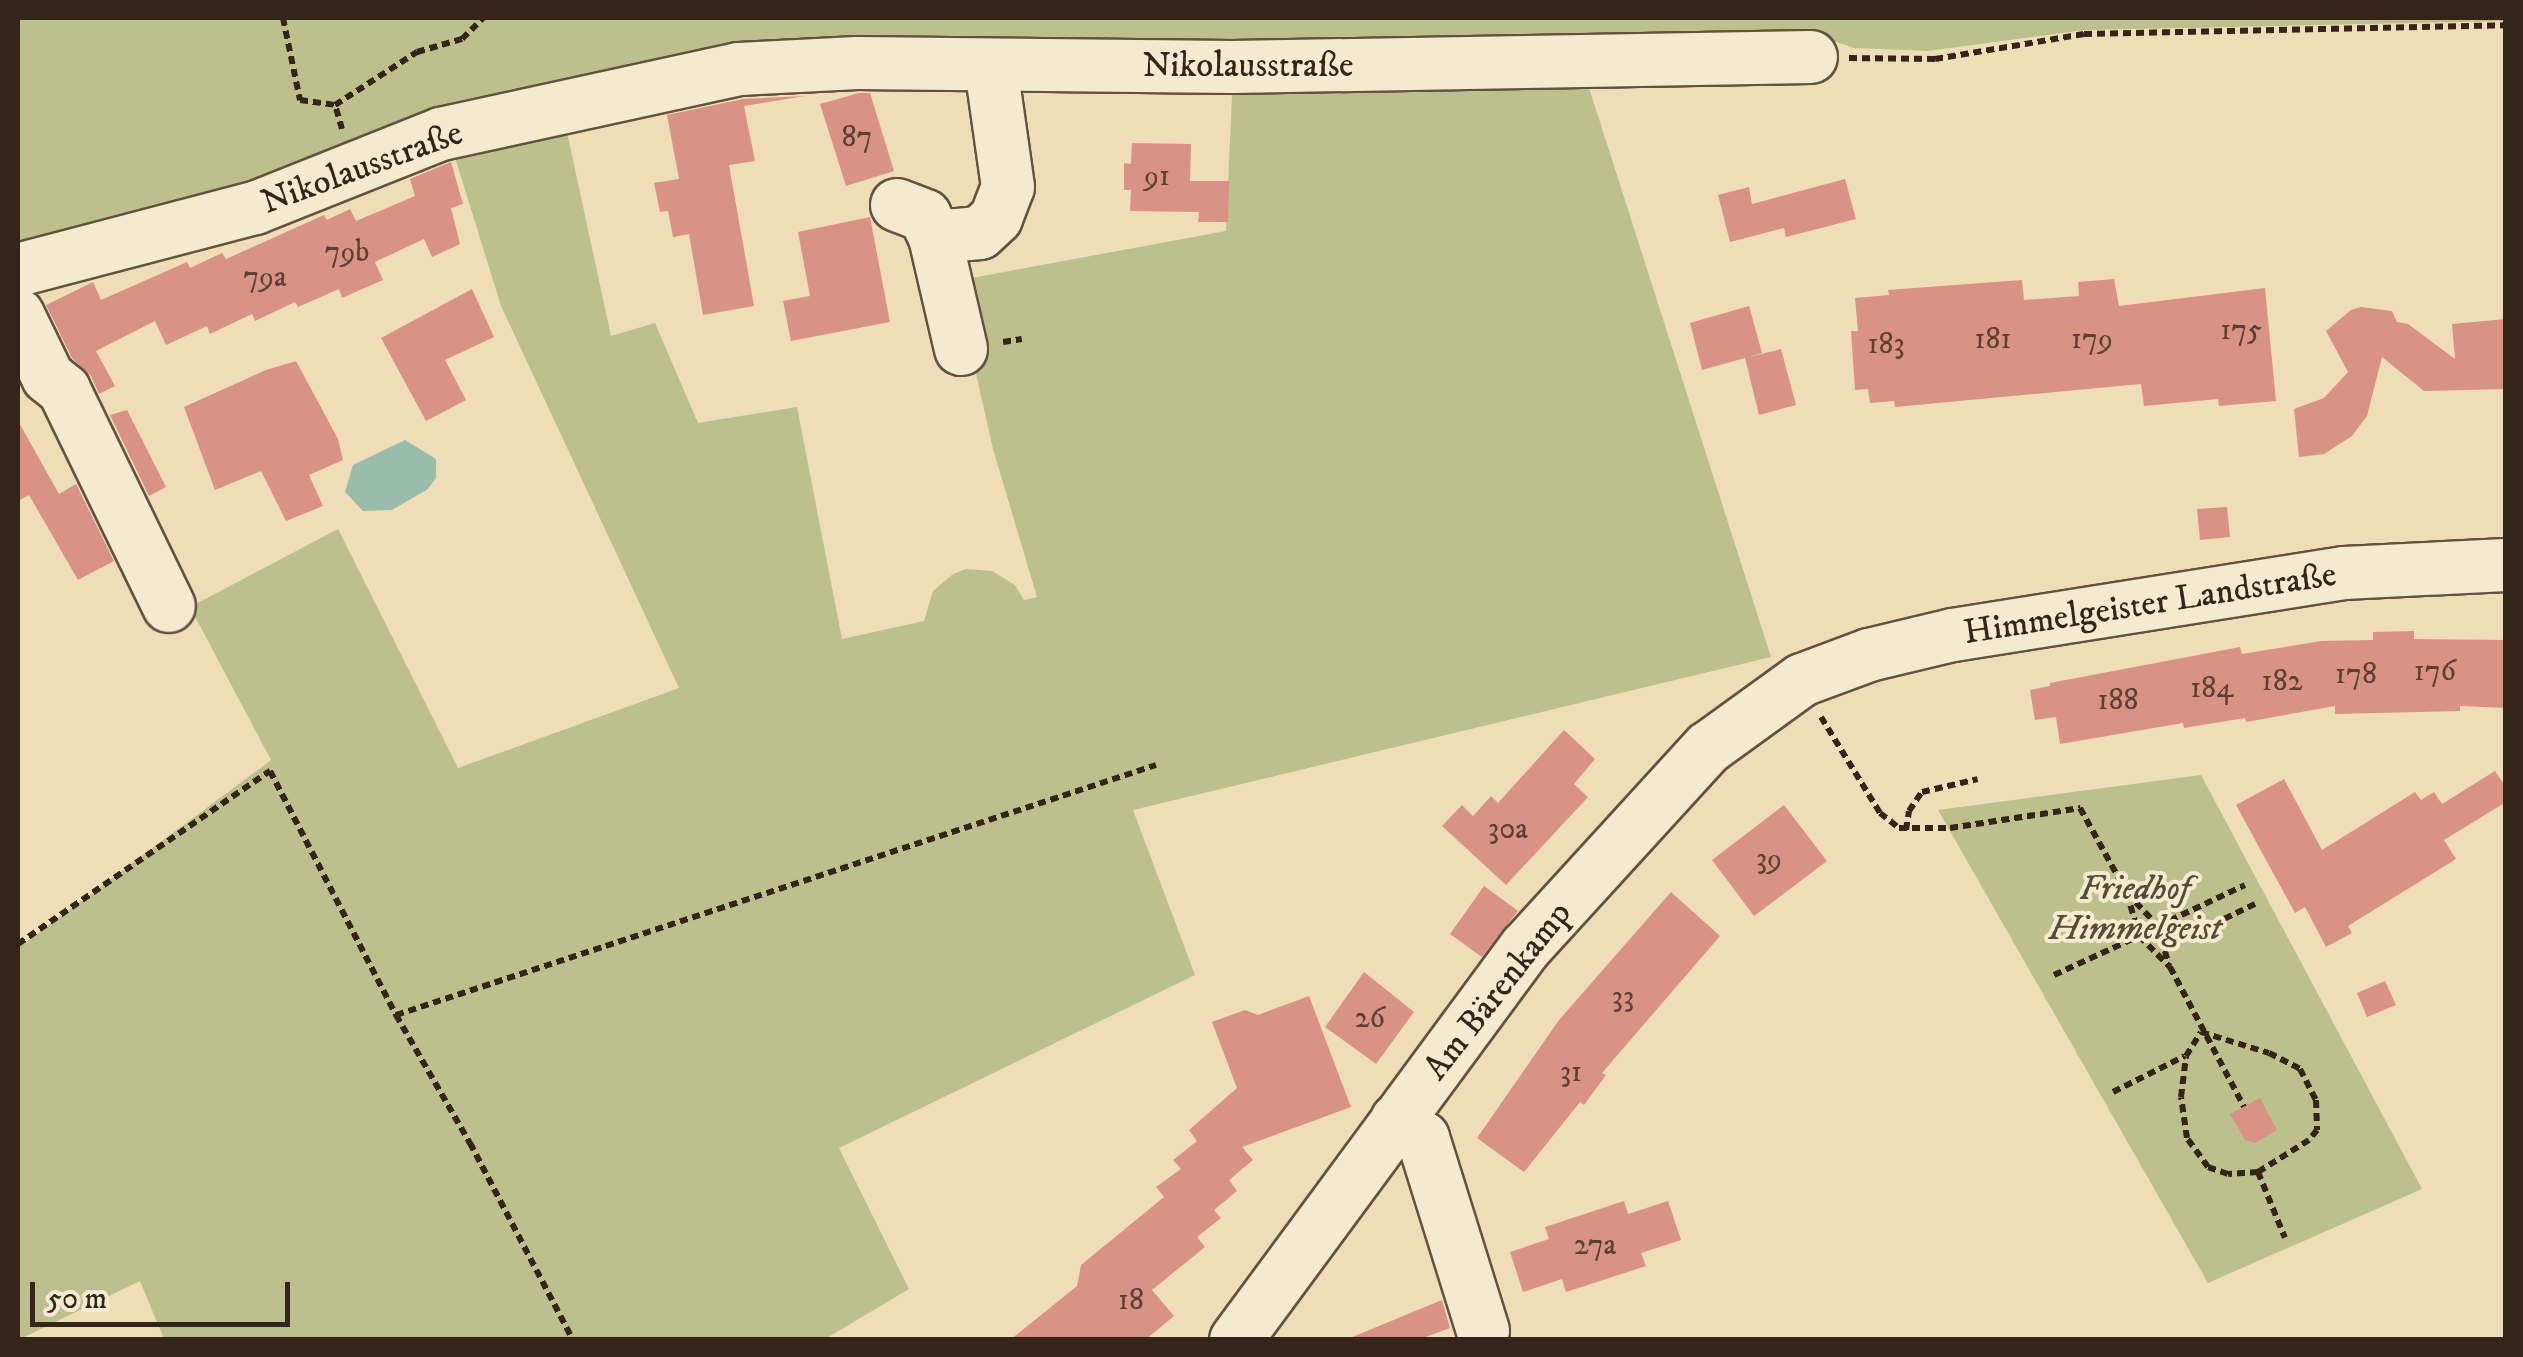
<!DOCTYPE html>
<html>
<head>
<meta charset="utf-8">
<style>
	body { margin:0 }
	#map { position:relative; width:2523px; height:1357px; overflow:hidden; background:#efddb7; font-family:"IM FELL DW Pica",serif }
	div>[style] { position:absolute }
	.green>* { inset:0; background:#bbc08d }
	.water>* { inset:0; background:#9abcab }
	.building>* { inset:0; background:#d99384 }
	.path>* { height:6px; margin-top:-3px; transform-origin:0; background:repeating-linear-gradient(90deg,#342419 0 8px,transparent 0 13px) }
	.roads { filter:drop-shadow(2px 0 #635240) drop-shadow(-2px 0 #635240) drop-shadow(0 2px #635240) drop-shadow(0 -2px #635240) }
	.minor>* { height:52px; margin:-26px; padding:0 26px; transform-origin:26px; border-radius:26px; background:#f5e9d0 }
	span { translate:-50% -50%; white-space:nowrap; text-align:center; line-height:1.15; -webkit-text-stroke:8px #f5e9d0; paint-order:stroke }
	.number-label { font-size:30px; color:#5d4034 }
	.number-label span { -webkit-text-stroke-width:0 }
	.street-label { font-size:35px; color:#342419 }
	.park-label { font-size:35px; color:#564b36; font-style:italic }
	.frame { position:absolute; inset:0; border:20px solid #342419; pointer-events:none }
	.scale { position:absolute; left:30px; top:1282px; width:260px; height:45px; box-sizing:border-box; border:5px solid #342419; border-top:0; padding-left:12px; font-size:30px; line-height:35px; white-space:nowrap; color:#342419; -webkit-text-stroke:8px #f5e9d0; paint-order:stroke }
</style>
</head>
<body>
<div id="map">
	<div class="green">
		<i style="clip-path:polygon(18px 18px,2505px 18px,2506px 21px,2085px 30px,1928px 51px,1854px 48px,1825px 38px,857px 60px,18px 264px)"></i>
		<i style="clip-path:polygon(1584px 72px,1771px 657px,1133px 810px,1195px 975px,839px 1148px,909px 1289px,825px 1339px,164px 1339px,140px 1281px,18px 1340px,18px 948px,271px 760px,190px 607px,338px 529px,458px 768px,679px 688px,501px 306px,449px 138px,562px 109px,611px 336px,655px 323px,698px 423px,797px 407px,842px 639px,924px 621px,933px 591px,953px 574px,966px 569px,992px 571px,1015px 585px,1024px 600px,1037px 597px,993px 449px,955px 281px,1226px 231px,1233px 73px)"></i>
		<i style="clip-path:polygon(2201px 775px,2422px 1189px,2208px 1283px,1938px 810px)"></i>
	</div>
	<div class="water">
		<i style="clip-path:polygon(405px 440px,436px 459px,436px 478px,428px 489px,392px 510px,363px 511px,345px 492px,353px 465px)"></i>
	</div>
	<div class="building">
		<i style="clip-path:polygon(859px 93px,870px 93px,894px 171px,846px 186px,820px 104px)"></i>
		<i style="clip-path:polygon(805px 96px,744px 106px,755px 161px,729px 165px,754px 306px,703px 315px,689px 234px,673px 237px,668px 211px,660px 212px,654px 183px,679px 179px,667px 115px,743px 99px)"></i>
		<i style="clip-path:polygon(1132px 143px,1191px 144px,1190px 181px,1229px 181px,1228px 222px,1198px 222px,1199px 212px,1130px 211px,1131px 190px,1124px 190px,1124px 163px,1131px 164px)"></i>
		<i style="clip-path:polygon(451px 162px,463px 204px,451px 208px,460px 244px,432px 257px,424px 239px,375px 262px,383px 280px,342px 298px,339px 289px,298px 307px,295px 302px,255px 321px,252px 314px,210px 334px,207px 326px,166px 345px,155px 321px,96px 351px,115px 386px,99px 394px,91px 376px,72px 358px,46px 305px,93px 282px,101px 300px,187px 262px,190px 268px,222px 253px,226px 259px,324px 215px,327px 220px,350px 209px,356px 221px,415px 196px,410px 179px)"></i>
		<i style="clip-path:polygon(1845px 179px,1856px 219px,1786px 237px,1784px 228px,1730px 242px,1718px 195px,1749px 187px,1752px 204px)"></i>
		<i style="clip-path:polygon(870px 217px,890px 322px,791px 341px,783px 301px,810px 296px,798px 232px)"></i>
		<i style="clip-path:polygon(2114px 279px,2119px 306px,2265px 288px,2276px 401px,2219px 406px,2218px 399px,2144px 406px,2141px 384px,1895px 407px,1894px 401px,1870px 403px,1868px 389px,1855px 390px,1851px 331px,1858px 331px,1855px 298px,1889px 295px,1888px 290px,2022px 280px,2024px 300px,2079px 296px,2078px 282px)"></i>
		<i style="clip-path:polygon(472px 289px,494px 337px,445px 360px,466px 400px,426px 421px,381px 338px)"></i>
		<i style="clip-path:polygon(1749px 306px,1762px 353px,1746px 358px,1781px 349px,1796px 405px,1759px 415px,1745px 358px,1702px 370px,1690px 323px)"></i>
		<i style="clip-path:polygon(2361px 307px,2392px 311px,2397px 322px,2408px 324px,2455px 359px,2452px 324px,2506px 319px,2506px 389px,2424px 391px,2382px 357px,2367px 416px,2352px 436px,2324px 454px,2299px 457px,2294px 409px,2324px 398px,2348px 372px,2326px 331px,2351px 310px)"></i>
		<i style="clip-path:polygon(296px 361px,338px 439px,343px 460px,309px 475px,323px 506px,286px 521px,261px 471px,215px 490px,184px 407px,266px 370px)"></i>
		<i style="clip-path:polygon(127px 410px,166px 487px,149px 496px,110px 415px)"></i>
		<i style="clip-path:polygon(18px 421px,59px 494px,76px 484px,114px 561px,78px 580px,29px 495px,18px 501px)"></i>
		<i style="clip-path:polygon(2227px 507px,2230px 537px,2200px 540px,2197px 509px)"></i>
		<i style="clip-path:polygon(2414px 631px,2414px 639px,2506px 640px,2506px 708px,2460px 706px,2460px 711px,2335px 714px,2335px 706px,2246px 722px,2245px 718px,2184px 728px,2183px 723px,2060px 744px,2056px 717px,2035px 720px,2030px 690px,2050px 686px,2050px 683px,2240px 647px,2242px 654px,2321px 641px,2373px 640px,2373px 632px)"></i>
		<i style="clip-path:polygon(1564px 730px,1595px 759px,1574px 784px,1588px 797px,1506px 885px,1442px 826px,1462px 805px,1473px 816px,1491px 796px,1498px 803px)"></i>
		<i style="clip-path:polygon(2495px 771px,2506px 787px,2506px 802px,2444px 840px,2456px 859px,2348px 926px,2352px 933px,2326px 947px,2305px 907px,2295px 913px,2236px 805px,2284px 779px,2322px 850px,2415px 792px,2421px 800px,2434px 792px,2442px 804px)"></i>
		<i style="clip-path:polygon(1784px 805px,1827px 861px,1754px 916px,1712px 860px)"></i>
		<i style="clip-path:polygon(1484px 886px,1518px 911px,1482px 957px,1450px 934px)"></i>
		<i style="clip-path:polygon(1671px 892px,1720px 936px,1602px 1073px,1606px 1075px,1584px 1105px,1580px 1102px,1524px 1172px,1477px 1138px,1559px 1020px)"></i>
		<i style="clip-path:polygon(1364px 972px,1414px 1012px,1376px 1064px,1325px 1027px)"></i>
		<i style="clip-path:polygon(2385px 981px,2396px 1005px,2367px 1017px,2357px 993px)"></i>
		<i style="clip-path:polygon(1309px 996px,1351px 1107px,1242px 1147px,1253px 1160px,1229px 1180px,1237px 1191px,1214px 1210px,1221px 1218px,1197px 1237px,1205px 1247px,1152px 1290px,1174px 1316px,1145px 1340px,1010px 1340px,1077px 1286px,1081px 1265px,1164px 1197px,1156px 1187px,1181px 1169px,1173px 1160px,1197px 1141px,1189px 1130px,1237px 1088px,1212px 1022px,1245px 1010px,1258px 1015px)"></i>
		<i style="clip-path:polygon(2260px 1098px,2277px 1130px,2255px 1143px,2245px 1140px,2230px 1114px)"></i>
		<i style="clip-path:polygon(1624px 1201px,1628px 1214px,1668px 1201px,1681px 1240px,1641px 1253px,1646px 1266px,1566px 1292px,1562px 1279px,1523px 1292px,1510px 1252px,1549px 1239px,1545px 1227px)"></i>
		<i style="clip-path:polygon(1442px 1300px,1450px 1328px,1418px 1340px,1345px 1340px)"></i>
	</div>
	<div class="path">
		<i style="left:283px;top:18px;width:84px;rotate:78.3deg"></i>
		<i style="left:300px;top:100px;width:35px;rotate:8deg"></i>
		<i style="left:1849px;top:58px;width:86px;rotate:0.7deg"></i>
		<i style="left:1935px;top:59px;width:151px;rotate:-9.5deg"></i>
		<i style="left:2084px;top:34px;width:422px;rotate:-1.2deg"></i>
		<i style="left:342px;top:129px;width:25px;rotate:-106deg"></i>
		<i style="left:335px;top:105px;width:98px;rotate:-32.9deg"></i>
		<i style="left:417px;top:52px;width:47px;rotate:-16.1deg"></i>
		<i style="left:462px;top:39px;width:30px;rotate:-45deg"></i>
		<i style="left:1003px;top:342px;width:19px;rotate:-9deg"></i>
		<i style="left:1821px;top:717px;width:113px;rotate:58.4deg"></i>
		<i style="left:1880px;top:813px;width:24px;rotate:38deg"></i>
		<i style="left:1899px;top:828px;width:51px"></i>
		<i style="left:1950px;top:828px;width:132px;rotate:-8.7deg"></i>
		<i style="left:2080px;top:808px;width:97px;rotate:61.1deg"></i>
		<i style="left:2127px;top:893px;width:45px;rotate:74.4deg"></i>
		<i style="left:2139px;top:936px;width:44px;rotate:45deg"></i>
		<i style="left:2170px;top:967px;width:158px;rotate:62.1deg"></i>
		<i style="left:1906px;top:830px;width:19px;rotate:-81deg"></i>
		<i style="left:1909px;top:811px;width:23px;rotate:-56deg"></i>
		<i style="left:1922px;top:792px;width:57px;rotate:-13.1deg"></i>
		<i style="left:2127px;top:893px;width:45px;rotate:46.8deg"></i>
		<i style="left:2158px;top:926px;width:41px;rotate:74.6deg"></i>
		<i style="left:2158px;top:926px;width:96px;rotate:-25.2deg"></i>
		<i style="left:18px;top:944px;width:306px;rotate:-34.5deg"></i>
		<i style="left:270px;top:771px;width:275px;rotate:62.7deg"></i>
		<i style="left:396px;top:1015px;width:148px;rotate:60deg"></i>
		<i style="left:470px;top:1143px;width:222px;rotate:62.4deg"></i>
		<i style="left:2166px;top:947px;width:99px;rotate:-25.8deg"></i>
		<i style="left:2054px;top:975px;width:94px;rotate:-24.6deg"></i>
		<i style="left:396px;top:1015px;width:800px;rotate:-18.21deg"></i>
		<i style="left:2201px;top:1032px;width:71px;rotate:17.2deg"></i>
		<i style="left:2269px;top:1053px;width:35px;rotate:27deg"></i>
		<i style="left:2300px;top:1069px;width:35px;rotate:63deg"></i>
		<i style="left:2316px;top:1100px;width:30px;rotate:88deg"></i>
		<i style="left:2317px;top:1130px;width:13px;rotate:129deg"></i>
		<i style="left:2309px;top:1140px;width:60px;rotate:147.9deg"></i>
		<i style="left:2258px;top:1172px;width:30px;rotate:176deg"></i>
		<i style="left:2228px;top:1174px;width:21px;rotate:-161deg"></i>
		<i style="left:2208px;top:1167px;width:36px;rotate:-126deg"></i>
		<i style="left:2187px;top:1138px;width:41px;rotate:-98.3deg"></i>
		<i style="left:2181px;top:1097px;width:41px;rotate:-83deg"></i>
		<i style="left:2186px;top:1056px;width:28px;rotate:-58deg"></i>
		<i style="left:2113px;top:1092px;width:80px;rotate:-26.6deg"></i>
		<i style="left:2258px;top:1172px;width:71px;rotate:67.8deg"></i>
	</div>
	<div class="roads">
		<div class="minor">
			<i style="left:897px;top:205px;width:30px;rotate:21deg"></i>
			<i style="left:925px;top:216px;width:23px;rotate:65deg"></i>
			<i style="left:935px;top:237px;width:115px;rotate:76.9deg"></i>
			<i style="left:935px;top:237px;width:45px;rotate:-5.1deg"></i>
			<i style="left:980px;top:233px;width:22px;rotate:-43deg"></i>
			<i style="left:996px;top:218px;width:33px;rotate:-69deg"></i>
			<i style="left:1008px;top:187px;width:121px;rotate:-98.1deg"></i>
			<i style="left:18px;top:270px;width:245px;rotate:-14.7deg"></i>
			<i style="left:255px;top:208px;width:200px;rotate:-21.7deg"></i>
			<i style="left:441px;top:134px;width:305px;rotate:-12.3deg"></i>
			<i style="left:739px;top:69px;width:118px;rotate:-2.9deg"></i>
			<i style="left:857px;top:63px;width:375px;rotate:0.6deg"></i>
			<i style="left:1232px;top:67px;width:579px;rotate:-0.99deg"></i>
			<i style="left:18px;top:315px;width:69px;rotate:64.2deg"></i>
			<i style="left:48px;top:377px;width:21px;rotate:39deg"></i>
			<i style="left:64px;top:390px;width:240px;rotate:64.1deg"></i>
			<i style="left:1397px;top:1120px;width:32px;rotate:35deg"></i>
			<i style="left:1423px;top:1138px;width:202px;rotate:72.7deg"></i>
			<i style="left:1236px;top:1340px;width:488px;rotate:-53.6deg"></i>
			<i style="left:1526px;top:947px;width:270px;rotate:-47.6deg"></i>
			<i style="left:1708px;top:748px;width:116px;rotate:-35.9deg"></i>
			<i style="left:1802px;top:680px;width:72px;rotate:-20.5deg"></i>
			<i style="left:1869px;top:655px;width:86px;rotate:-13.4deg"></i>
			<i style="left:1953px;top:635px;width:396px;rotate:-9deg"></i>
			<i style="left:2344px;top:573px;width:162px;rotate:-2.8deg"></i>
		</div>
	</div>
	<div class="number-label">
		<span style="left:857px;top:138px">87</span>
		<span style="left:1157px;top:177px">91</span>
		<span style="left:347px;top:253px">79b</span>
		<span style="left:265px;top:278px">79a</span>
		<span style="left:2241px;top:331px">175</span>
		<span style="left:1993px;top:340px">181</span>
		<span style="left:2092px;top:340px">179</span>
		<span style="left:1886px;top:345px">183</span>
		<span style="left:2435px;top:672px">176</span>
		<span style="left:2356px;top:675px">178</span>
		<span style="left:2282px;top:682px">182</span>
		<span style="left:2212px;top:689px">184</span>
		<span style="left:2118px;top:701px">188</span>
		<span style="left:1508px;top:830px">30a</span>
		<span style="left:1769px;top:860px">39</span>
		<span style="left:1623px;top:998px">33</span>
		<span style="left:1370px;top:1019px">26</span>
		<span style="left:1571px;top:1073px">31</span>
		<span style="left:1595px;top:1246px">27a</span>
		<span style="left:1131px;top:1301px">18</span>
	</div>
	<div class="street-label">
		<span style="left:1248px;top:66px">Nikolausstraße</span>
		<span style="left:362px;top:168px;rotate:-20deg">Nikolausstraße</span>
		<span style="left:2150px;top:604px;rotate:-9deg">Himmelgeister Landstraße</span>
		<span style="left:1498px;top:991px;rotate:-52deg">Am Bärenkamp</span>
	</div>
	<div class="park-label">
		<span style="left:2135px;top:909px">Friedhof<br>Himmelgeist</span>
	</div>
	<div class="frame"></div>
	<div class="scale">50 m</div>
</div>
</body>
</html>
